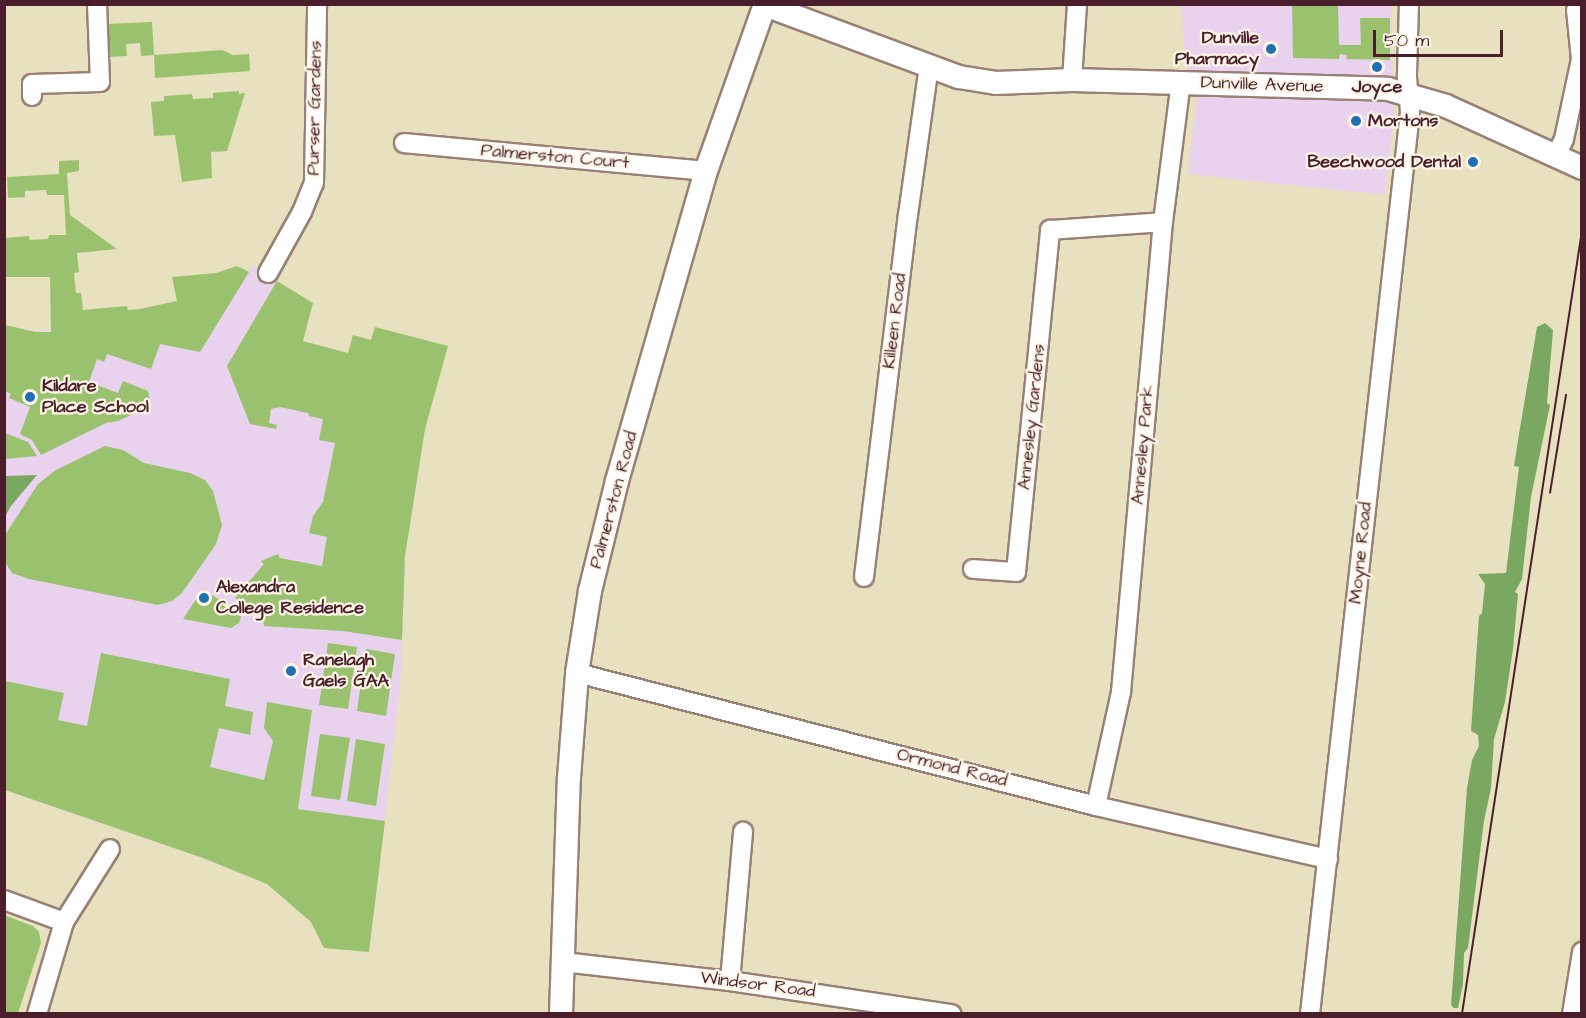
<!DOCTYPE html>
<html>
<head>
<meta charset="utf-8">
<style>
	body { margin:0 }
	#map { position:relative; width:1586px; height:1018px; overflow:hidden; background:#e8e1bf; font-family:"Architects Daughter",sans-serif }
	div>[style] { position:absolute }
	.built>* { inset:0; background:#e9d2ed }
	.green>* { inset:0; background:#9ac26e }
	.forest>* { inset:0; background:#7ba861 }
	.roads { filter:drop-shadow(2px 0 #998075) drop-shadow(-2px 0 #998075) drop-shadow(0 2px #998075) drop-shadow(0 -2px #998075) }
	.minor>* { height:18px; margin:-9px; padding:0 9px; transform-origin:9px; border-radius:9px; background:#fff }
	.tertiary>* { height:22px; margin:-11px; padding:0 11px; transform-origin:11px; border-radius:11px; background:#fff }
	.tram>* { height:1.5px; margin:-0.75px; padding:0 0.75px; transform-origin:0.75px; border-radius:0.75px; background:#4a1f2b }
	.dots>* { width:16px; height:16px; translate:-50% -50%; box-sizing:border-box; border:3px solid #fcf5e5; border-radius:50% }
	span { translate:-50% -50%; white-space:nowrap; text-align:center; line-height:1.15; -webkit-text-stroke:4.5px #fcf5e5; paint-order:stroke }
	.poi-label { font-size:18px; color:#4a1f2b; font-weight:700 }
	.right { translate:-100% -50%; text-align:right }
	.left { translate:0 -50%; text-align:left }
	.street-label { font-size:18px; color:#4a1f2b }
	.frame { position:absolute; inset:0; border:6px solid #4a1f2b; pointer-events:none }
	.scale { position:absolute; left:1373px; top:30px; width:130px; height:27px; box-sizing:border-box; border:3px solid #4a1f2b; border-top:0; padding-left:8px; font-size:18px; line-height:21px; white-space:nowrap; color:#4a1f2b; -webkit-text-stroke:4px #fcf5e5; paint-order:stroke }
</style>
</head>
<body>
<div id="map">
	<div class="built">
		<i style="clip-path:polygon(1181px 5px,1391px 5px,1394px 112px,1385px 195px,1188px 174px,1197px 97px,1186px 68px)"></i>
		<i style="clip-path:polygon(253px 265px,277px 281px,234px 355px,425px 429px,405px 556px,401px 678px,369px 952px,324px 948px,311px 922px,267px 884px,203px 858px,5px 790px,4px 325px,36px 332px,82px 327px,199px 352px)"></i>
	</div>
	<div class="green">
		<i style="clip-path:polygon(1292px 5px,1338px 5px,1339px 45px,1361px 45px,1360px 18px,1390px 18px,1390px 60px,1346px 59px,1347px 55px,1340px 54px,1339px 59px,1293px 58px)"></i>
		<i style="clip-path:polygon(152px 22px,154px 55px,222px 50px,233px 55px,249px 54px,250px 71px,155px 78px,154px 55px,141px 56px,140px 43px,126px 44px,127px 56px,108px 57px,106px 24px)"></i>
		<i style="clip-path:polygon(239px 91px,239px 94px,245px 93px,227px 151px,211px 152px,212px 178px,182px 182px,175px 135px,154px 136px,151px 102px,164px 101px,164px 96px,192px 94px,193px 99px,213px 98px,213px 93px)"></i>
		<i style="clip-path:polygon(79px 160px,79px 171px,67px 173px,70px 215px,117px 249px,77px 253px,79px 272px,74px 273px,76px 293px,81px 293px,83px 310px,127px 306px,128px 310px,140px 309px,177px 301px,172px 277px,216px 273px,237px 266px,249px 272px,200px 352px,160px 344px,151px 369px,107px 354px,104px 362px,97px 359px,89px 382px,118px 393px,123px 381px,148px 391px,150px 401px,142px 410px,118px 421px,106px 423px,41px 455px,32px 440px,20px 434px,30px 407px,9px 398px,11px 394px,5px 391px,5px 325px,36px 332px,51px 332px,50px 277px,5px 277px,5px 238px,29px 236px,30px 240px,48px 239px,49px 235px,66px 235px,64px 195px,47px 195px,46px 190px,25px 191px,25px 197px,8px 198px,7px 177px,59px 174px,59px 161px)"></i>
		<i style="clip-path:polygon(277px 281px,313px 303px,303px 341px,348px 353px,353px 335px,371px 340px,375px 327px,448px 346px,425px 429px,405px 556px,402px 640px,343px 631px,264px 626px,262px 615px,235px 598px,264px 564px,261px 561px,278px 554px,280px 558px,322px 566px,327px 537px,309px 533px,313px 516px,323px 502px,335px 443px,319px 440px,323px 419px,309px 416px,308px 413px,280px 407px,271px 409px,269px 423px,277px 425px,276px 429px,250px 424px,227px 366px)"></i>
		<i style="clip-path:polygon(5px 433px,28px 442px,37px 456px,5px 459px)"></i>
		<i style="clip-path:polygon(105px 446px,123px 450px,144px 463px,190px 473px,205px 480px,213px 491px,222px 525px,216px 544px,182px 593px,172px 601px,158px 605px,29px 579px,12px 573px,5px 562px,5px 535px,38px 484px,56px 470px)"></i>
		<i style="clip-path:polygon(203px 589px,236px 611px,241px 617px,239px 623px,231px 628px,183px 619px)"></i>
		<i style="clip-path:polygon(328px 643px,357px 647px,348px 709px,319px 705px)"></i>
		<i style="clip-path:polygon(366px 649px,395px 654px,386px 716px,357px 711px)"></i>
		<i style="clip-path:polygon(101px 653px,230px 679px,225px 706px,253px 712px,250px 735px,219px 728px,210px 767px,264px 780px,273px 741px,264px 728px,267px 702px,312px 710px,298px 809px,385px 821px,369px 952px,324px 948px,311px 922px,267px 884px,203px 858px,5px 790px,5px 681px,64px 693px,58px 720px,87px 726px)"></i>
		<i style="clip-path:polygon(320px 734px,350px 738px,340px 800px,311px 796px)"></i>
		<i style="clip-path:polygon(356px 739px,385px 744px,376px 806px,347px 801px)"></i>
		<i style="clip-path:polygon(4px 915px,33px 926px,39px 932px,41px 943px,18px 1013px,5px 1013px)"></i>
	</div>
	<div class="forest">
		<i style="clip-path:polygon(1545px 323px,1553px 330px,1547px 403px,1550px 405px,1531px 497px,1522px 579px,1515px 592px,1518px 594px,1513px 649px,1505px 702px,1494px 739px,1491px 788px,1484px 821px,1468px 948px,1464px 953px,1463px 984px,1458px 1008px,1454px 1008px,1451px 1005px,1454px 966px,1467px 788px,1472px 760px,1479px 746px,1478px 735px,1471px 731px,1479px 616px,1482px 613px,1485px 584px,1478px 574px,1506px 573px,1519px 467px,1514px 466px,1519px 434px,1537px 327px)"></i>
		<i style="clip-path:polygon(37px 475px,11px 506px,5px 517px,5px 476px)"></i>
	</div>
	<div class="roads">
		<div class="minor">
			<i style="left:1072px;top:80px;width:76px;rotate:-86.2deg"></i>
			<i style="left:32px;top:96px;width:12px;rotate:-90deg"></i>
			<i style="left:32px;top:84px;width:68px;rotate:-1.7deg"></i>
			<i style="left:100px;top:82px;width:78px;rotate:-92.2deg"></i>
			<i style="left:404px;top:143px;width:303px;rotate:5.3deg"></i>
			<i style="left:1555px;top:157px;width:20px;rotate:-63deg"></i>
			<i style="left:1564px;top:139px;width:82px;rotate:-78deg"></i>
			<i style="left:1581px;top:59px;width:49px;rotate:-95.8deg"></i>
			<i style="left:268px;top:273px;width:70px;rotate:-60.9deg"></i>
			<i style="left:302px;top:212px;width:31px;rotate:-68deg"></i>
			<i style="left:314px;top:183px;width:179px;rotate:-89deg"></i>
			<i style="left:973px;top:569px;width:43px;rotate:4deg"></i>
			<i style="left:1016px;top:572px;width:344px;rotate:-84.3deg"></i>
			<i style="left:1050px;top:230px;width:113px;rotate:-4deg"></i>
			<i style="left:864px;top:577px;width:365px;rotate:-83.1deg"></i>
			<i style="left:908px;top:215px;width:150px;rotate:-82deg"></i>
			<i style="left:577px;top:673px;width:536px;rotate:14.37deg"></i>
			<i style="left:1096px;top:806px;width:238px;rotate:12.9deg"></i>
			<i style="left:1096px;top:806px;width:117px;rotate:-77.6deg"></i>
			<i style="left:1121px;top:692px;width:472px;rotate:-84.9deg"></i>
			<i style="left:1163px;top:222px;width:141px;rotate:-82.7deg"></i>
			<i style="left:4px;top:900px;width:64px;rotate:20.1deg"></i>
			<i style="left:563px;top:962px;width:168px;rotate:6.5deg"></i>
			<i style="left:730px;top:981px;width:224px;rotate:8.5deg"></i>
			<i style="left:730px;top:981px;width:150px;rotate:-85deg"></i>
			<i style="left:37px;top:1014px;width:96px;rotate:-73.6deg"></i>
			<i style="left:64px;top:922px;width:86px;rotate:-57.8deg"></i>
			<i style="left:1310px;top:1014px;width:908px;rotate:-83.67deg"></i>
			<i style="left:1410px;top:112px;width:38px;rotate:-95deg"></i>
			<i style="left:1407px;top:74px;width:70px;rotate:-88.4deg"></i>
			<i style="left:1572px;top:1014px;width:63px;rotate:-80.8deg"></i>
		</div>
		<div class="tertiary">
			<i style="left:765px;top:5px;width:207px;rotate:20.4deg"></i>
			<i style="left:959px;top:77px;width:37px;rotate:9deg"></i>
			<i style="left:996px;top:83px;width:76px;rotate:-2.3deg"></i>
			<i style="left:1072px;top:80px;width:316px;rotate:1.6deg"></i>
			<i style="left:1388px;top:89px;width:60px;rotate:16.3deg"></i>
			<i style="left:1446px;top:106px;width:149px;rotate:24.5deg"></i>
			<i style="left:561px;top:1014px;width:236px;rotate:-88.1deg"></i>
			<i style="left:569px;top:778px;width:105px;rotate:-85.6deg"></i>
			<i style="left:577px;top:673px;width:83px;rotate:-81deg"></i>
			<i style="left:590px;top:591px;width:113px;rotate:-76.2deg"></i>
			<i style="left:617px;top:481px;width:323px;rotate:-74deg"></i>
			<i style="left:706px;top:171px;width:177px;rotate:-70.5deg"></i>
		</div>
	</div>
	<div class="tram">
		<i style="left:1550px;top:493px;width:99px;rotate:-80.7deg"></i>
		<i style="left:1462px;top:1014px;width:792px;rotate:-81.29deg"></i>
	</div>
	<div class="dots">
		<i style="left:1271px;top:49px;background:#1f6fb2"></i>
		<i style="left:1377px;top:67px;background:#1f6fb2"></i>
		<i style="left:1356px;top:121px;background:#1f6fb2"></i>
		<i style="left:1473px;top:162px;background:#1f6fb2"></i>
		<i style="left:30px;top:397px;background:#1f6fb2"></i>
		<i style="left:204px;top:598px;background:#1f6fb2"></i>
		<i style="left:291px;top:671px;background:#1f6fb2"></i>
	</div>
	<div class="poi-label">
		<span class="right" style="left:1259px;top:49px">Dunville<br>Pharmacy</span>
		<span style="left:1377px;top:87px">Joyce</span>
		<span class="left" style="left:1368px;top:121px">Mortons</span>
		<span class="right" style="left:1461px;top:162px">Beechwood Dental</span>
		<span class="left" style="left:42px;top:397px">Kildare<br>Place School</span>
		<span class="left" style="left:216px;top:598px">Alexandra<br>College Residence</span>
		<span class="left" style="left:303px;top:671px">Ranelagh<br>Gaels GAA</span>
	</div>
	<div class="street-label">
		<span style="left:1262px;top:85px;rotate:2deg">Dunville Avenue</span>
		<span style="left:315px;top:108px;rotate:-89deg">Purser Gardens</span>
		<span style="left:555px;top:157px;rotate:5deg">Palmerston Court</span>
		<span style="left:895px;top:321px;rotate:-83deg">Killeen Road</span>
		<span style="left:1032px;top:417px;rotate:-84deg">Annesley Gardens</span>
		<span style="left:1143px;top:445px;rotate:-85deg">Annesley Park</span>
		<span style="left:614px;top:500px;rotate:-75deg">Palmerston Road</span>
		<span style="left:1361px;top:553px;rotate:-84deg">Moyne Road</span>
		<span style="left:952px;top:768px;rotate:14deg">Ormond Road</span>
		<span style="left:758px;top:985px;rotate:7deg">Windsor Road</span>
	</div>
	<div class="frame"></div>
	<div class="scale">50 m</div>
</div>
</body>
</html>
